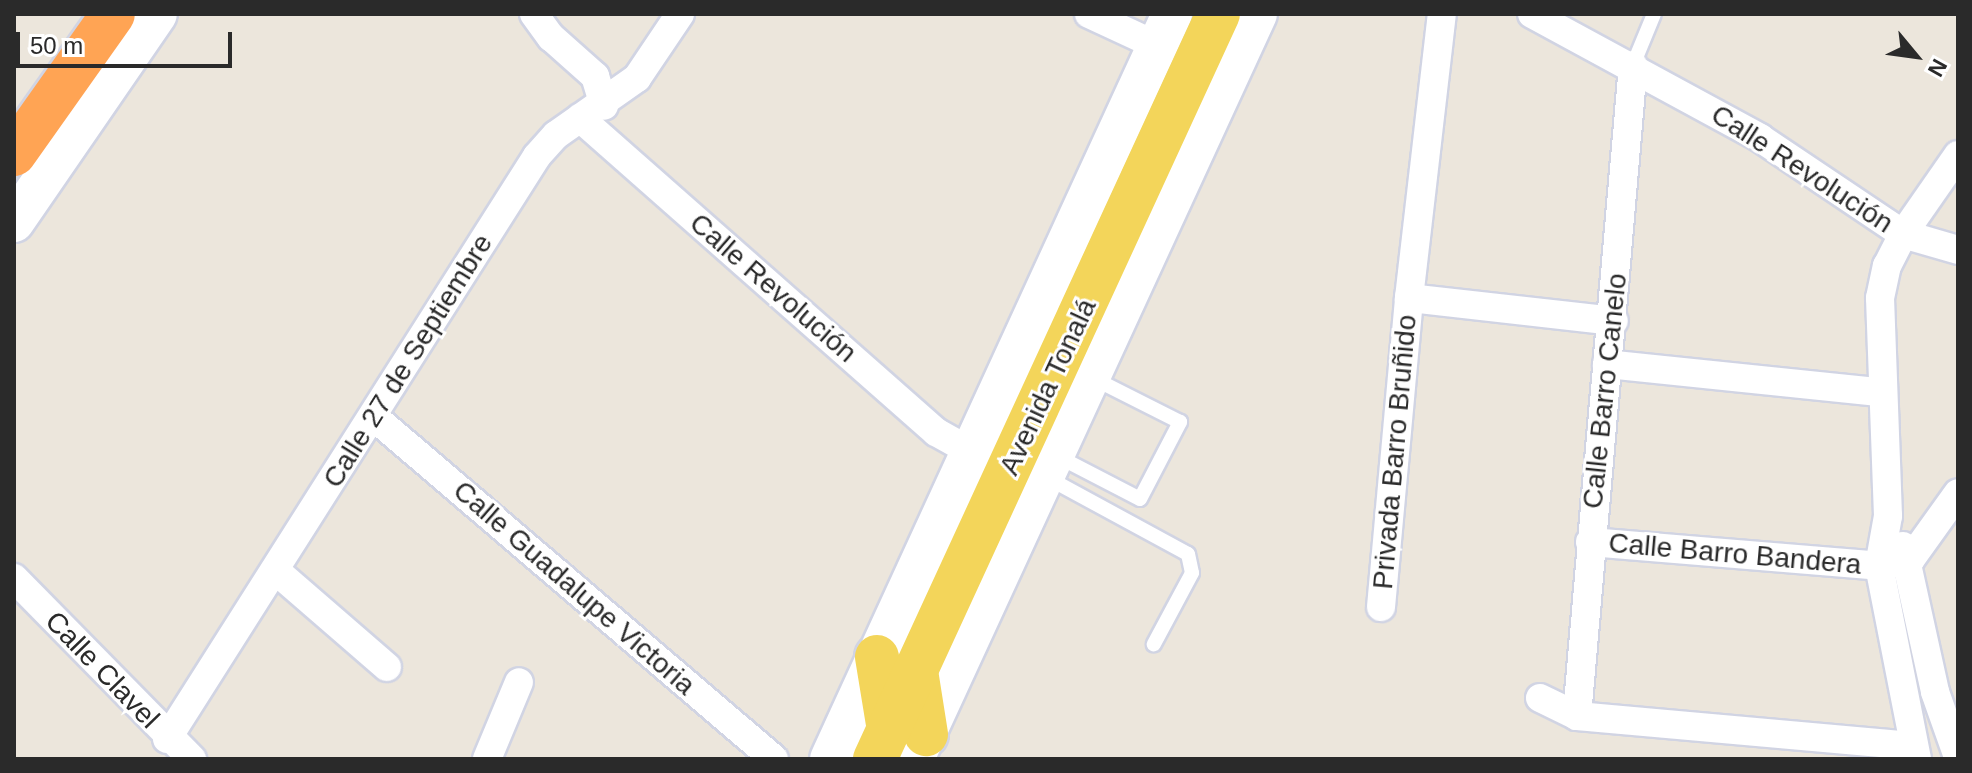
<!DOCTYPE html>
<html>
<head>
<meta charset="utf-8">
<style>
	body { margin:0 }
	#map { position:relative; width:1972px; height:773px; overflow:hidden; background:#ece6dc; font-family:Arial,sans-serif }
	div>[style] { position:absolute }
	.roads { filter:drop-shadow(2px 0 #d1d4e3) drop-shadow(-2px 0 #d1d4e3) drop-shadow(0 2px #d1d4e3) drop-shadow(0 -2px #d1d4e3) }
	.lane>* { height:14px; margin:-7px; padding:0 7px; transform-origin:7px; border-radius:7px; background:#fff }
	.street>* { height:28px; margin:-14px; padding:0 14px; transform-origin:14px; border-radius:14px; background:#fff }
	.secondary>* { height:40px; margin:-20px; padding:0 20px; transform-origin:20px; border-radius:20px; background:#fff }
	.primary>* { height:44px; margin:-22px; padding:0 22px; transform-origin:22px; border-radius:22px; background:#f3d55a }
	.highway>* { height:44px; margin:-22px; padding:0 22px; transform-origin:22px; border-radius:22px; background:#ffa454 }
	span { translate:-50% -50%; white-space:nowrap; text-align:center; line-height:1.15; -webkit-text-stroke:6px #fff; paint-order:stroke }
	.street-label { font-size:28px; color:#2a2a2a }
	.frame { position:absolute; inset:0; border:16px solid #2a2a2a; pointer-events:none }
	.north { position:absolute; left:1876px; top:16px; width:80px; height:80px; -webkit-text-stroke:6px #fff; paint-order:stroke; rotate:119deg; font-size:22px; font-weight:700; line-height:32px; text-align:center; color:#2a2a2a }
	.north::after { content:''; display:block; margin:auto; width:28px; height:36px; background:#2a2a2a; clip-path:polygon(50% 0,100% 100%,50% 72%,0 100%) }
	.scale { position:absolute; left:16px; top:32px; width:216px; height:36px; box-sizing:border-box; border:4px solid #2a2a2a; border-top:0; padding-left:10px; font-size:24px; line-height:28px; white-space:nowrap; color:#2a2a2a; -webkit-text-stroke:6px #fff; paint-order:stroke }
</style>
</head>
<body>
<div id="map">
	<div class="roads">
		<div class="lane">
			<i style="left:1633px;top:65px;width:55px;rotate:-67.6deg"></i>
			<i style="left:1057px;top:456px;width:93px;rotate:27.4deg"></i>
			<i style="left:1140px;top:499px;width:87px;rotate:-62.5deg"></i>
			<i style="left:1180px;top:422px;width:100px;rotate:-153.2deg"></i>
			<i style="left:1048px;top:478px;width:159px;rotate:28.5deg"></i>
			<i style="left:1188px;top:554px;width:19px;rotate:78deg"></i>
			<i style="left:1192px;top:573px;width:81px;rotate:118.2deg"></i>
		</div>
		<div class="street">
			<i style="left:534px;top:14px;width:29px;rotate:54deg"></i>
			<i style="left:551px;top:37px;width:59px;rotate:41.6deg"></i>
			<i style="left:595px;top:76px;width:31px;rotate:73deg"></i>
			<i style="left:1089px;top:14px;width:76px;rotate:24.9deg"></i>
			<i style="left:1532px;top:14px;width:260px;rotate:28.5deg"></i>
			<i style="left:1760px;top:138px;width:172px;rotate:33.9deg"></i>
			<i style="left:1903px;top:234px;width:57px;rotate:16.2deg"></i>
			<i style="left:580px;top:118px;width:475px;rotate:41.4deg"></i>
			<i style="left:936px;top:432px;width:41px;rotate:29.1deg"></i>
			<i style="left:1409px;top:298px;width:206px;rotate:6.4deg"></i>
			<i style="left:1607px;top:364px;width:274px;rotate:5.9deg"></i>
			<i style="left:374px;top:417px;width:526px;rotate:40.53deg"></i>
			<i style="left:1590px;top:542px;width:290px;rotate:4.7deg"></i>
			<i style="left:1879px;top:566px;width:32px;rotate:-11deg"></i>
			<i style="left:1910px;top:560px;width:82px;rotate:-54.4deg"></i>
			<i style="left:1903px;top:546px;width:149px;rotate:77.6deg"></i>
			<i style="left:1935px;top:692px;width:69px;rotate:70.5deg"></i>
			<i style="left:275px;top:570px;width:148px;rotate:40.9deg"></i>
			<i style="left:14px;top:578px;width:254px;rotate:45.5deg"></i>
			<i style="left:1381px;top:607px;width:310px;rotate:-84.8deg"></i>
			<i style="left:1409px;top:298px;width:286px;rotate:-83.4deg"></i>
			<i style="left:1540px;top:698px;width:41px;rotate:25.9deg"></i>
			<i style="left:1577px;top:716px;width:336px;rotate:5.1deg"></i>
			<i style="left:1577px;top:716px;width:653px;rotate:-85.08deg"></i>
			<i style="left:167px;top:739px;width:690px;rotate:-57.6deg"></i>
			<i style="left:537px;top:156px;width:28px;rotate:-48deg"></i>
			<i style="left:556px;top:135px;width:99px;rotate:-35.1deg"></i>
			<i style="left:637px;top:78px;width:77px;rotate:-56.1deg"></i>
			<i style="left:487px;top:759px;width:83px;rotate:-67.4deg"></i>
			<i style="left:1917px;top:759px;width:197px;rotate:-101.1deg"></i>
			<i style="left:1879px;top:566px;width:51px;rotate:-79.8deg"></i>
			<i style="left:1888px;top:516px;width:218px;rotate:-92.1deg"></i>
			<i style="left:1880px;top:298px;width:33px;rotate:-78deg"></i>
			<i style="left:1887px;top:266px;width:36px;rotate:-63deg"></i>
			<i style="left:1903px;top:234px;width:96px;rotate:-55.2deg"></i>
		</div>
		<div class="secondary">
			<i style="left:14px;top:222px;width:252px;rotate:-55.5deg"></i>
			<i style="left:830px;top:759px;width:820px;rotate:-65.34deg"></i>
			<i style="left:914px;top:759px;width:820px;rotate:-65.28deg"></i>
		</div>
		<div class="primary">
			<i style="left:877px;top:657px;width:74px;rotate:80.7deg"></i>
			<i style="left:916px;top:671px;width:64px;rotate:81deg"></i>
			<i style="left:875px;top:759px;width:820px;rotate:-65.28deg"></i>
		</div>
		<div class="highway">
			<i style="left:14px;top:154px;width:171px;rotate:-54.7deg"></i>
		</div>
	</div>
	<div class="street-label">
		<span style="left:1802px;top:169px;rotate:33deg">Calle Revolución</span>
		<span style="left:773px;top:288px;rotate:41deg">Calle Revolución</span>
		<span style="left:408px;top:361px;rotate:-58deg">Calle 27 de Septiembre</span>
		<span style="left:1048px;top:387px;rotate:-65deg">Avenida Tonalá</span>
		<span style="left:1605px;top:391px;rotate:-84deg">Calle Barro Canelo</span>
		<span style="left:1395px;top:452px;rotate:-85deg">Privada Barro Bruñido</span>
		<span style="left:1735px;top:554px;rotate:5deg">Calle Barro Bandera</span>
		<span style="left:574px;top:588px;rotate:41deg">Calle Guadalupe Victoria</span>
		<span style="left:102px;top:670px;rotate:46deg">Calle Clavel</span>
	</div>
	<div class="frame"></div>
	<div class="north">N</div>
	<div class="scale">50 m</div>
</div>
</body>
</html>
